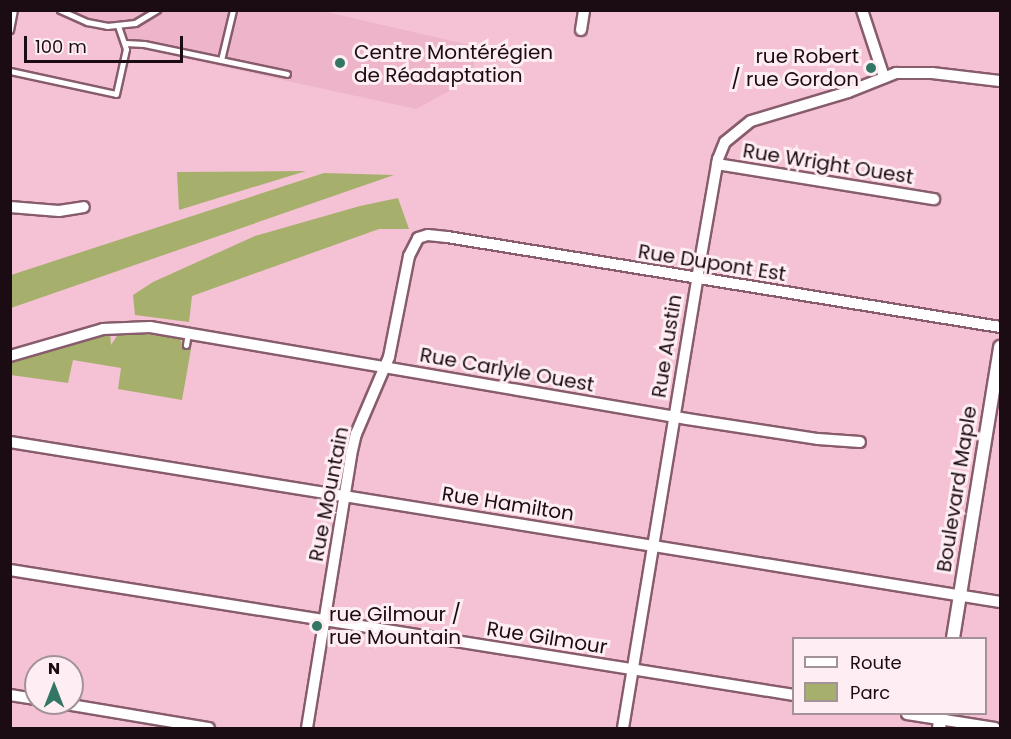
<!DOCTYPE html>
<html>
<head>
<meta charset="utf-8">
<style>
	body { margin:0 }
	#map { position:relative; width:1011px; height:739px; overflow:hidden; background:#f4c2d4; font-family:Poppins,sans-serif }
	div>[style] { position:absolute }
	.built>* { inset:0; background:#eeb5ca }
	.green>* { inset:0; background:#a6af6b }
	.roads { filter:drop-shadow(2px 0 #875c6c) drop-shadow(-2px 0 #875c6c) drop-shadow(0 2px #875c6c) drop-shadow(0 -2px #875c6c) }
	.service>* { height:5px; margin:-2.5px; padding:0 2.5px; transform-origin:2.5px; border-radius:2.5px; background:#fff }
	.minor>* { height:10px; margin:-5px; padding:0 5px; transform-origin:5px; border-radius:5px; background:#fff }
	.tertiary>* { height:12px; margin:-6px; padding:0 6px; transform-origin:6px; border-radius:6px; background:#fff }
	.dots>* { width:16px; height:16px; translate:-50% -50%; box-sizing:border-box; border:3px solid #feeef3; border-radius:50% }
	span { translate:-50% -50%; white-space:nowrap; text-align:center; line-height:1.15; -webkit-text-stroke:6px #feeef3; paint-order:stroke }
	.poi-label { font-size:20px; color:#1b0b12 }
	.left { translate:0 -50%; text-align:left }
	.right { translate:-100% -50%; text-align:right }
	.street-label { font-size:20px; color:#1b0b12 }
	.frame { position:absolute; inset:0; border:12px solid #1b0b12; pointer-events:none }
	.legend { position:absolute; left:792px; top:637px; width:195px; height:78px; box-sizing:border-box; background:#feeef3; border:2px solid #a39399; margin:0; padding:8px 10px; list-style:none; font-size:18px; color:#1b0b12 }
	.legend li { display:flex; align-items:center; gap:12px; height:30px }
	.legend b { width:30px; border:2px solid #a39399 }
	.north { position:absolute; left:24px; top:655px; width:60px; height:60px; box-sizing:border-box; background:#feeef3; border:2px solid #a39399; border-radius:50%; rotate:0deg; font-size:16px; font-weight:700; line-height:24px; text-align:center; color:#1b0b12 }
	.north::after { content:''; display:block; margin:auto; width:21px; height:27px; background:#347666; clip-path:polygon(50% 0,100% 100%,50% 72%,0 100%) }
	.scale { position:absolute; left:24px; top:36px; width:159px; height:27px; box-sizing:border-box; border:3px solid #1b0b12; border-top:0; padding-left:8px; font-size:18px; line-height:21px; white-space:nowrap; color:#1b0b12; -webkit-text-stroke:4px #feeef3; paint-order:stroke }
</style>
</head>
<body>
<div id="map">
	<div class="built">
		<i style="clip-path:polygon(69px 11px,322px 11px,478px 47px,471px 79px,416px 109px,132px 47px,122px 22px,97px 22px)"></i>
	</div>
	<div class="green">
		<i style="clip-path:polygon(306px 171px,179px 210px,177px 172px)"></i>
		<i style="clip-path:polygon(324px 173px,394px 175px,11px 308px,11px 275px)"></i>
		<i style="clip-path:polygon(398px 198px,409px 229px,379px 229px,192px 296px,189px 322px,135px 315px,133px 295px,153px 282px,255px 236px,360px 206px)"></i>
		<i style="clip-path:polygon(110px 332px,111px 345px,119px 333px,124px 332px,180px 338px,183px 347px,191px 349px,182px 400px,118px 389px,121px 368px,73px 360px,68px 383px,11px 375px,11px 361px)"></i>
	</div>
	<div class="roads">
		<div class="service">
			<i style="left:60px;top:10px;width:30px;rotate:24deg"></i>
			<i style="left:87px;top:22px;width:20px;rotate:11deg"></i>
			<i style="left:107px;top:26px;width:28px;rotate:-6deg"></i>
			<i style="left:135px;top:23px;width:26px;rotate:-31deg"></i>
			<i style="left:10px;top:30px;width:20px;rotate:-79deg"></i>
			<i style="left:125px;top:43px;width:19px;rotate:3deg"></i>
			<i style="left:144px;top:44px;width:146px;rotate:11.8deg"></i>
			<i style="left:221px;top:60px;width:51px;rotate:-76.5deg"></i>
			<i style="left:10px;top:71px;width:108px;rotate:12.2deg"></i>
			<i style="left:116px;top:94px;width:46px;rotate:-77.5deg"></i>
			<i style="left:126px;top:49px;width:24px;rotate:-109deg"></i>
			<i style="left:186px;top:345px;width:12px;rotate:-81deg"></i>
		</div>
		<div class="minor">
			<i style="left:862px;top:10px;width:71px;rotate:71.8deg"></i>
			<i style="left:581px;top:30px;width:20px;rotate:-81deg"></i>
			<i style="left:717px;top:164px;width:220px;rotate:9.2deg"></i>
			<i style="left:10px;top:207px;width:49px;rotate:4.7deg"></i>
			<i style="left:59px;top:211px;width:25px;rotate:-9deg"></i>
			<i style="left:10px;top:356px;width:97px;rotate:-16.2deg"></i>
			<i style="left:103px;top:329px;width:47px;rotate:-2.4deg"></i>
			<i style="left:150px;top:327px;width:545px;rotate:9.72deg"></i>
			<i style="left:687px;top:419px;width:133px;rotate:8.7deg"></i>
			<i style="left:818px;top:439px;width:42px;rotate:4.1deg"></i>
			<i style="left:10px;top:442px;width:1003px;rotate:9.18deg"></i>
			<i style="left:10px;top:570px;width:794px;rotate:9.06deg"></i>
			<i style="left:10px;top:695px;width:26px;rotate:9deg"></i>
			<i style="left:59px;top:703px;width:152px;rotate:9.5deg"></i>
			<i style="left:907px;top:714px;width:89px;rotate:9deg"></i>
			<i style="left:307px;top:728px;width:277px;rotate:-80.8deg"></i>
			<i style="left:351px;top:455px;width:22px;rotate:-77deg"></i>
			<i style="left:356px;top:434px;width:84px;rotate:-66.8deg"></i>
			<i style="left:389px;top:357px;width:103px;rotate:-78.8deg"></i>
			<i style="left:409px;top:256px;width:20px;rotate:-63deg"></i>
			<i style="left:418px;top:238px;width:10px;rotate:-17deg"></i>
			<i style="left:428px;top:235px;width:19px;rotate:6deg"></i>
			<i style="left:447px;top:237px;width:560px;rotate:9.24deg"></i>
			<i style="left:623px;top:728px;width:455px;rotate:-80.6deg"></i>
			<i style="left:697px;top:279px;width:122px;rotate:-80.1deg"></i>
			<i style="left:718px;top:159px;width:18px;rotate:-68deg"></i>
			<i style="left:725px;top:142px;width:33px;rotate:-39deg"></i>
			<i style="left:751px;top:121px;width:101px;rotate:-16.6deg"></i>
			<i style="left:848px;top:92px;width:52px;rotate:-21.6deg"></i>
			<i style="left:896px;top:73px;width:36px"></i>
			<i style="left:932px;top:73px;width:68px;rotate:6.7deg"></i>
		</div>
		<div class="tertiary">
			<i style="left:953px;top:638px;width:295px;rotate:-80.8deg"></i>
			<i style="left:939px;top:728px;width:14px;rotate:-82deg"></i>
		</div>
	</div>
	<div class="dots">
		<i style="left:340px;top:63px;background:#347666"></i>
		<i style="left:871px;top:68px;background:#347666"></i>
		<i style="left:317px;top:626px;background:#347666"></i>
	</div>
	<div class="poi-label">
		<span class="left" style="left:354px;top:64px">Centre Montérégien<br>de Réadaptation</span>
		<span class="right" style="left:859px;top:68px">rue Robert<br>/ rue Gordon</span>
		<span class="left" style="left:329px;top:626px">rue Gilmour /<br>rue Mountain</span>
	</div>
	<div class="street-label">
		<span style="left:828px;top:164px;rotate:9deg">Rue Wright Ouest</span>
		<span style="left:712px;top:263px;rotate:9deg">Rue Dupont Est</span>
		<span style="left:667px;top:346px;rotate:-81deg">Rue Austin</span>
		<span style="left:507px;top:370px;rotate:10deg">Rue Carlyle Ouest</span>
		<span style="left:957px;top:489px;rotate:-81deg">Boulevard Maple</span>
		<span style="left:329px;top:494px;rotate:-79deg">Rue Mountain</span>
		<span style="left:508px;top:504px;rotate:9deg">Rue Hamilton</span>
		<span style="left:547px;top:638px;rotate:9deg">Rue Gilmour</span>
	</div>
	<div class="frame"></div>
	<ul class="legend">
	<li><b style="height:8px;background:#fff"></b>Route</li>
	<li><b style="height:16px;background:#a6af6b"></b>Parc</li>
	</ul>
	<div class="north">N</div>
	<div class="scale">100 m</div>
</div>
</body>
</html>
